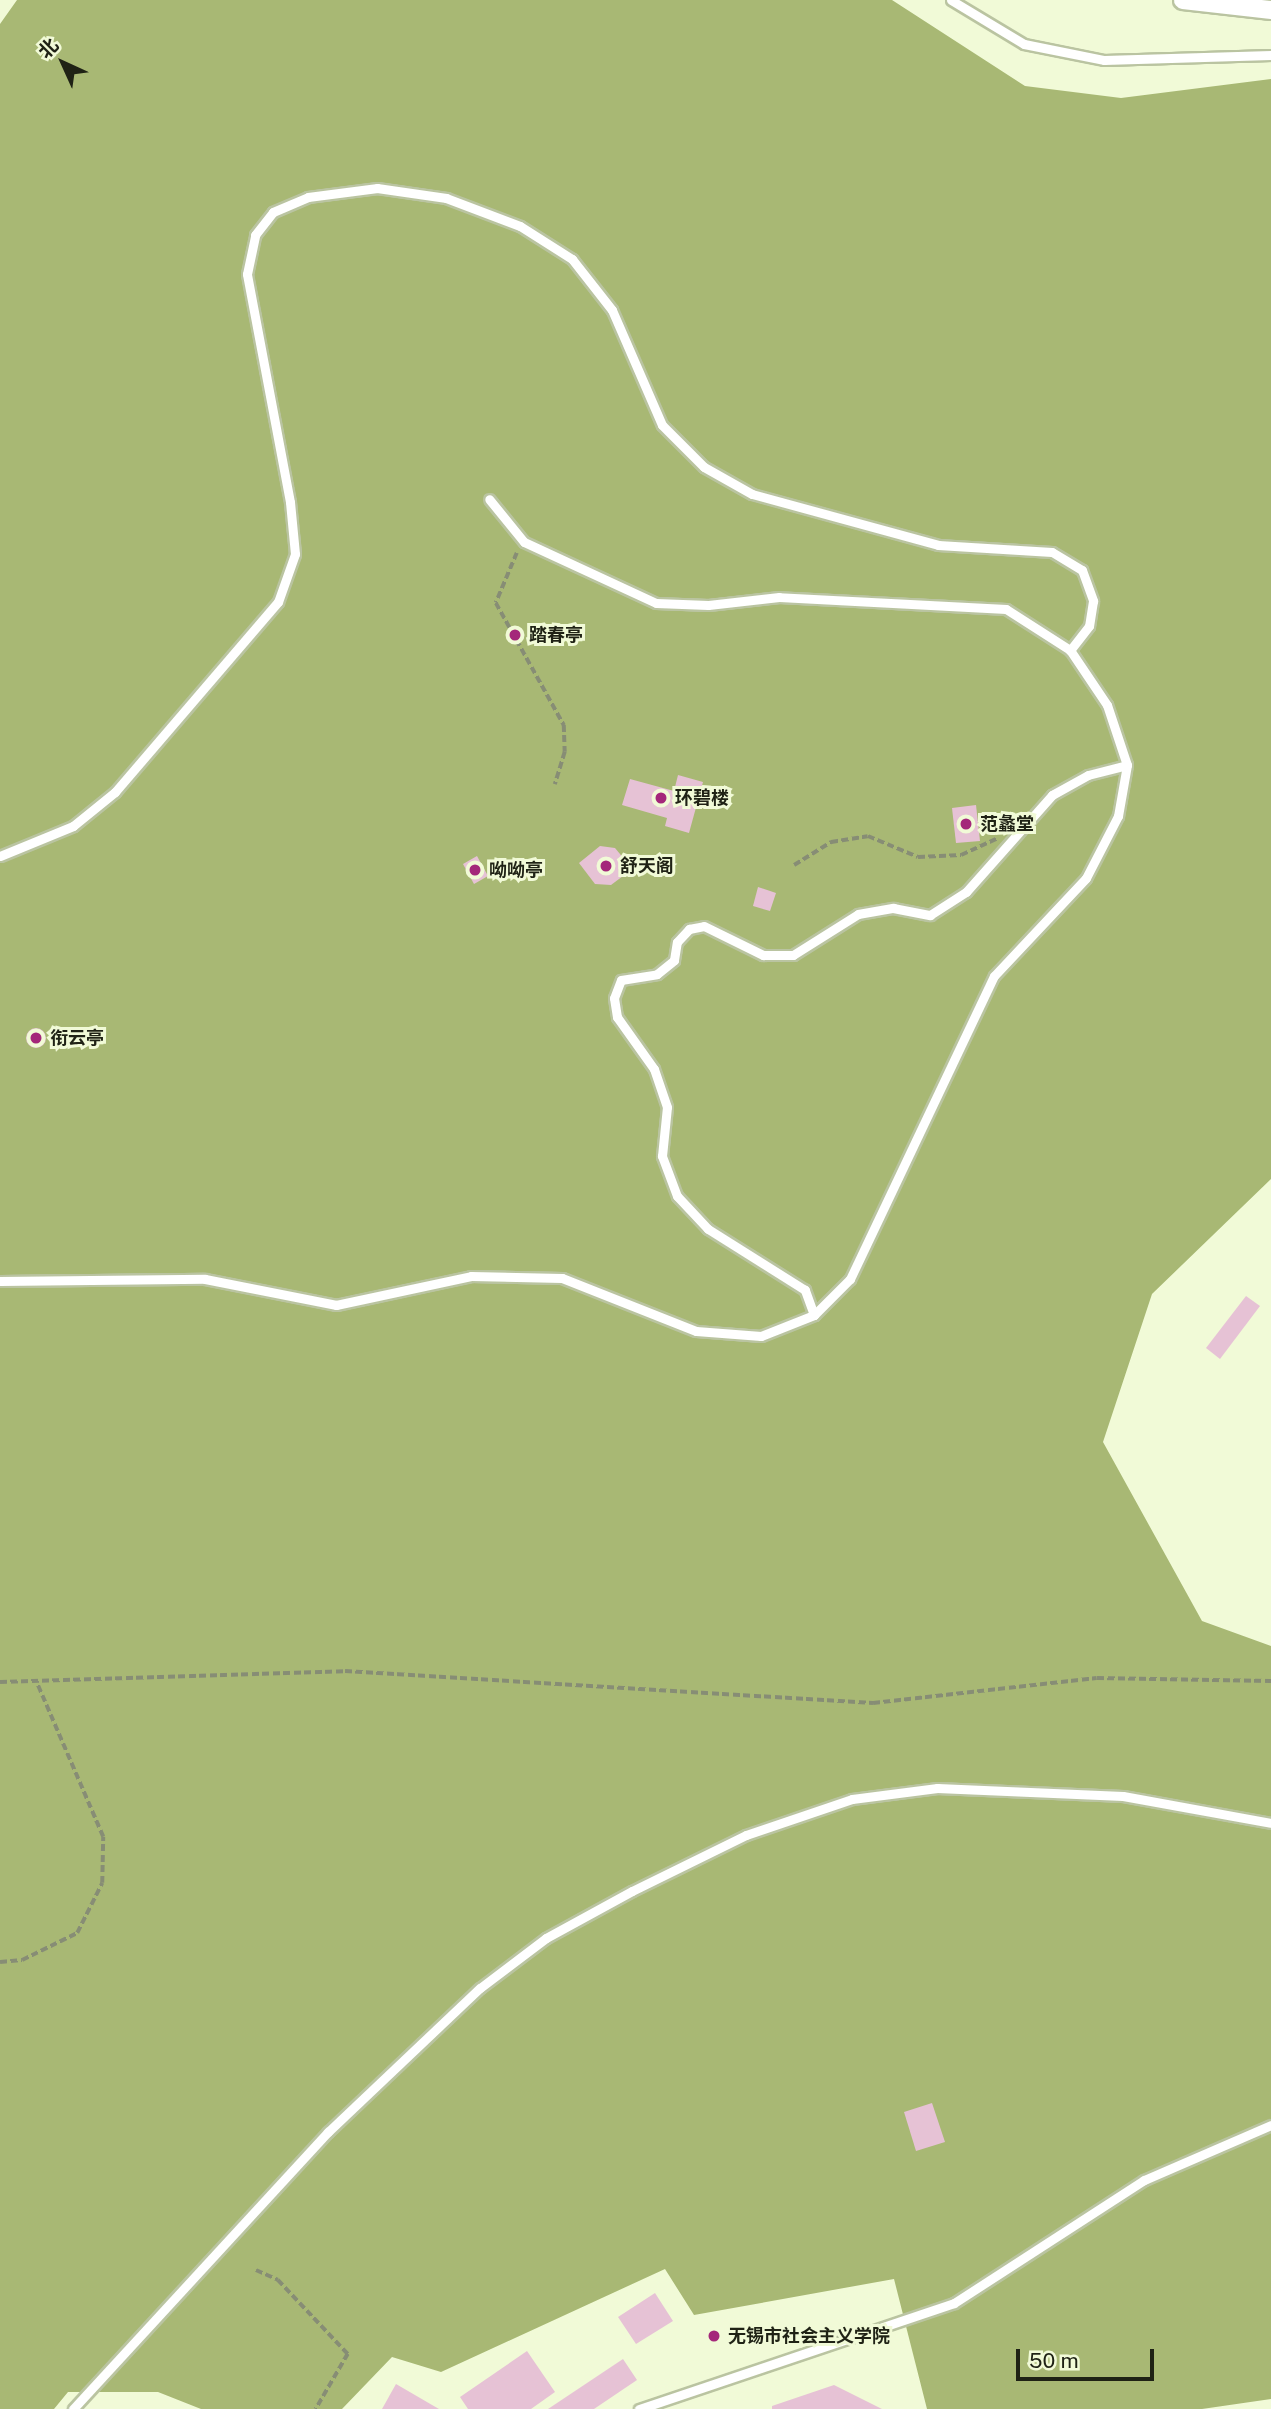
<!DOCTYPE html>
<html>
<head>
<meta charset="utf-8">
<style>
	body { margin:0 }
	#map { position:relative; width:1271px; height:2409px; overflow:hidden; background:#f1fad7; font-family:"Public Sans","Noto Sans SC",sans-serif }
	div>[style] { position:absolute }
	.forest>* { inset:0; background:#a8b874 }
	.building>* { inset:0; background:#e6c2d5 }
	.round { border-radius:50% }
	.path>* { height:3.5px; margin-top:-1.75px; transform-origin:0; background:repeating-linear-gradient(90deg,#878d75 0 7px,transparent 0 10.5px) }
	.roads { filter:drop-shadow(2px 0 #bac4a1) drop-shadow(-2px 0 #bac4a1) drop-shadow(0 2px #bac4a1) drop-shadow(0 -2px #bac4a1) }
	.service>* { height:9px; margin:-4.5px; padding:0 4.5px; transform-origin:4.5px; border-radius:4.5px; background:#fff }
	.minor>* { height:18px; margin:-9px; padding:0 9px; transform-origin:9px; border-radius:9px; background:#fff }
	.dots>* { width:19px; height:19px; translate:-50% -50%; box-sizing:border-box; border:4px solid #f1fad7; border-radius:50% }
	span { translate:-50% -50%; white-space:nowrap; text-align:center; line-height:1.15; -webkit-text-stroke:6px #f1fad7; paint-order:stroke }
	.poi-label { font-size:18px; color:#1f2215; font-weight:700 }
	.left { translate:0 -50%; text-align:left }
	.north { position:absolute; left:28px; top:28px; width:70px; height:70px; -webkit-text-stroke:5px #f1fad7; paint-order:stroke; rotate:315deg; font-size:19px; font-weight:700; line-height:28px; text-align:center; color:#1f2215 }
	.north::after { content:''; display:block; margin:auto; width:24px; height:32px; background:#1f2215; clip-path:polygon(50% 0,100% 100%,50% 72%,0 100%) }
	.scale { position:absolute; left:1016px; top:2349px; width:138px; height:32px; box-sizing:border-box; border:4px solid #1f2215; border-top:0; padding-left:9px; font-size:21px; line-height:24px; white-space:nowrap; color:#1f2215; -webkit-text-stroke:5px #f1fad7; paint-order:stroke }
</style>
</head>
<body>
<div id="map">
	<div class="forest">
		<i style="clip-path:polygon(17px 0,892px 0,1025px 86px,1121px 98px,1271px 79px,1271px 1179px,1152px 1294px,1103px 1442px,1202px 1621px,1271px 1646px,1271px 2399px,1202px 2409px,927px 2409px,894px 2279px,694px 2315px,665px 2269px,441px 2372px,392px 2357px,342px 2409px,201px 2409px,158px 2392px,68px 2392px,54px 2409px,0 2409px,0 24px)"></i>
	</div>
	<div class="building">
		<i style="clip-path:polygon(678px 775px,703px 782px,689px 833px,665px 826px,667px 818px,622px 805px,630px 779px,674px 791px)"></i>
		<i style="clip-path:polygon(976px 805px,980px 841px,956px 843px,952px 808px)"></i>
		<i style="clip-path:polygon(600px 846px,615px 848px,625px 860px,623px 876px,611px 885px,595px 884px,579px 863px)"></i>
		<i style="clip-path:polygon(477px 856px,488px 876px,474px 884px,463px 864px)"></i>
		<i style="clip-path:polygon(758px 887px,776px 893px,770px 911px,753px 906px)"></i>
		<i class="round" style="left:26px;top:1028px;width:20px;height:20px"></i>
		<i style="clip-path:polygon(1246px 1296px,1260px 1306px,1220px 1359px,1206px 1348px)"></i>
		<i style="clip-path:polygon(932px 2103px,945px 2142px,916px 2151px,904px 2112px)"></i>
		<i style="clip-path:polygon(655px 2293px,673px 2321px,636px 2344px,618px 2317px)"></i>
		<i style="clip-path:polygon(527px 2351px,555px 2392px,531px 2409px,468px 2409px,460px 2397px)"></i>
		<i style="clip-path:polygon(623px 2359px,637px 2380px,594px 2409px,548px 2409px)"></i>
		<i style="clip-path:polygon(396px 2384px,439px 2409px,382px 2409px)"></i>
		<i style="clip-path:polygon(834px 2385px,882px 2409px,772px 2409px,772px 2406px)"></i>
	</div>
	<div class="path">
		<i style="left:517px;top:553px;width:54px;rotate:112.8deg"></i>
		<i style="left:496px;top:603px;width:140px;rotate:60.9deg"></i>
		<i style="left:564px;top:725px;width:27px;rotate:88deg"></i>
		<i style="left:565px;top:752px;width:34px;rotate:107deg"></i>
		<i style="left:794px;top:865px;width:44px;rotate:-31.9deg"></i>
		<i style="left:831px;top:842px;width:37px;rotate:-9deg"></i>
		<i style="left:868px;top:836px;width:54px;rotate:22.8deg"></i>
		<i style="left:918px;top:857px;width:43px;rotate:-2.7deg"></i>
		<i style="left:961px;top:855px;width:41px;rotate:-24.7deg"></i>
		<i style="left:0;top:1682px;width:345px;rotate:-1.8deg"></i>
		<i style="left:345px;top:1671px;width:529px;rotate:3.47deg"></i>
		<i style="left:873px;top:1703px;width:225px;rotate:-6.4deg"></i>
		<i style="left:1097px;top:1678px;width:174px;rotate:1deg"></i>
		<i style="left:0;top:1962px;width:22px;rotate:-5deg"></i>
		<i style="left:22px;top:1960px;width:61px;rotate:-26.1deg"></i>
		<i style="left:77px;top:1933px;width:56px;rotate:-63.4deg"></i>
		<i style="left:102px;top:1883px;width:46px;rotate:-88.8deg"></i>
		<i style="left:103px;top:1837px;width:167px;rotate:-113.3deg"></i>
		<i style="left:256px;top:2270px;width:24px;rotate:24deg"></i>
		<i style="left:278px;top:2280px;width:102px;rotate:46.6deg"></i>
		<i style="left:348px;top:2354px;width:64px;rotate:120.2deg"></i>
	</div>
	<div class="roads">
		<div class="service">
			<i style="left:951px;top:0;width:85px;rotate:31.1deg"></i>
			<i style="left:1024px;top:44px;width:82px;rotate:11.3deg"></i>
			<i style="left:1104px;top:60px;width:167px;rotate:-1.7deg"></i>
			<i style="left:0;top:856px;width:79px;rotate:-22.3deg"></i>
			<i style="left:73px;top:826px;width:54px;rotate:-39deg"></i>
			<i style="left:115px;top:792px;width:250px;rotate:-49.4deg"></i>
			<i style="left:278px;top:602px;width:51px;rotate:-70.5deg"></i>
			<i style="left:295px;top:554px;width:52px;rotate:-95.5deg"></i>
			<i style="left:290px;top:502px;width:232px;rotate:-100.7deg"></i>
			<i style="left:247px;top:274px;width:40px;rotate:-78deg"></i>
			<i style="left:255px;top:235px;width:29px;rotate:-52deg"></i>
			<i style="left:273px;top:212px;width:38px;rotate:-23deg"></i>
			<i style="left:308px;top:197px;width:70px;rotate:-7.4deg"></i>
			<i style="left:377px;top:188px;width:70px;rotate:8.2deg"></i>
			<i style="left:446px;top:198px;width:79px;rotate:20.7deg"></i>
			<i style="left:520px;top:226px;width:62px;rotate:32.4deg"></i>
			<i style="left:572px;top:259px;width:65px;rotate:51.9deg"></i>
			<i style="left:612px;top:310px;width:125px;rotate:66.5deg"></i>
			<i style="left:662px;top:425px;width:59px;rotate:45deg"></i>
			<i style="left:704px;top:467px;width:55px;rotate:29.4deg"></i>
			<i style="left:752px;top:494px;width:193px;rotate:15.3deg"></i>
			<i style="left:938px;top:545px;width:114px;rotate:3.5deg"></i>
			<i style="left:1052px;top:552px;width:35px;rotate:31deg"></i>
			<i style="left:1082px;top:570px;width:33px;rotate:70deg"></i>
			<i style="left:1093px;top:601px;width:25px;rotate:99deg"></i>
			<i style="left:1089px;top:626px;width:31px;rotate:128deg"></i>
			<i style="left:0;top:1281px;width:205px;rotate:-0.6deg"></i>
			<i style="left:205px;top:1279px;width:134px;rotate:11.2deg"></i>
			<i style="left:336px;top:1305px;width:138px;rotate:-12.1deg"></i>
			<i style="left:471px;top:1276px;width:91px;rotate:1.3deg"></i>
			<i style="left:562px;top:1278px;width:144px;rotate:21.6deg"></i>
			<i style="left:696px;top:1331px;width:65px;rotate:4.4deg"></i>
			<i style="left:761px;top:1336px;width:57px;rotate:-21.6deg"></i>
			<i style="left:814px;top:1315px;width:51px;rotate:-45deg"></i>
			<i style="left:850px;top:1279px;width:335px;rotate:-64.6deg"></i>
			<i style="left:994px;top:976px;width:134px;rotate:-46.8deg"></i>
			<i style="left:1086px;top:878px;width:70px;rotate:-62.7deg"></i>
			<i style="left:1118px;top:816px;width:52px;rotate:-80deg"></i>
			<i style="left:1127px;top:765px;width:63px;rotate:-108.4deg"></i>
			<i style="left:1107px;top:705px;width:66px;rotate:-123.9deg"></i>
			<i style="left:1070px;top:650px;width:76px;rotate:-147.4deg"></i>
			<i style="left:1006px;top:609px;width:227px;rotate:-177deg"></i>
			<i style="left:779px;top:597px;width:71px;rotate:173.6deg"></i>
			<i style="left:708px;top:605px;width:52px;rotate:-177.8deg"></i>
			<i style="left:656px;top:603px;width:145px;rotate:-155.2deg"></i>
			<i style="left:524px;top:542px;width:55px;rotate:-129.1deg"></i>
			<i style="left:814px;top:1315px;width:27px;rotate:-110deg"></i>
			<i style="left:805px;top:1290px;width:115px;rotate:-147.8deg"></i>
			<i style="left:708px;top:1229px;width:45px;rotate:-133.2deg"></i>
			<i style="left:677px;top:1196px;width:43px;rotate:-110.6deg"></i>
			<i style="left:662px;top:1156px;width:49px;rotate:-84.2deg"></i>
			<i style="left:667px;top:1107px;width:40px;rotate:-108.9deg"></i>
			<i style="left:654px;top:1069px;width:64px;rotate:-125.4deg"></i>
			<i style="left:617px;top:1017px;width:19px;rotate:-99deg"></i>
			<i style="left:614px;top:998px;width:19px;rotate:-69deg"></i>
			<i style="left:621px;top:980px;width:36px;rotate:-9deg"></i>
			<i style="left:657px;top:974px;width:22px;rotate:-39deg"></i>
			<i style="left:674px;top:960px;width:18px;rotate:-81deg"></i>
			<i style="left:677px;top:942px;width:18px;rotate:-47deg"></i>
			<i style="left:689px;top:929px;width:15px;rotate:-11deg"></i>
			<i style="left:704px;top:926px;width:66px;rotate:26.2deg"></i>
			<i style="left:763px;top:955px;width:30px"></i>
			<i style="left:793px;top:955px;width:77px;rotate:-32.2deg"></i>
			<i style="left:858px;top:914px;width:36px;rotate:-10deg"></i>
			<i style="left:893px;top:908px;width:38px;rotate:11deg"></i>
			<i style="left:930px;top:915px;width:43px;rotate:-32.6deg"></i>
			<i style="left:966px;top:892px;width:130px;rotate:-48.4deg"></i>
			<i style="left:1052px;top:795px;width:41px;rotate:-29.1deg"></i>
			<i style="left:1088px;top:775px;width:40px;rotate:-14.4deg"></i>
			<i style="left:73px;top:2409px;width:377px;rotate:-47.4deg"></i>
			<i style="left:328px;top:2132px;width:209px;rotate:-43.5deg"></i>
			<i style="left:480px;top:1988px;width:83px;rotate:-37.1deg"></i>
			<i style="left:546px;top:1938px;width:98px;rotate:-28.7deg"></i>
			<i style="left:632px;top:1891px;width:127px;rotate:-26.2deg"></i>
			<i style="left:746px;top:1835px;width:112px;rotate:-18.8deg"></i>
			<i style="left:852px;top:1799px;width:86px;rotate:-7.4deg"></i>
			<i style="left:937px;top:1788px;width:186px;rotate:2.5deg"></i>
			<i style="left:1123px;top:1796px;width:150px;rotate:10.3deg"></i>
			<i style="left:639px;top:2409px;width:332px;rotate:-18.6deg"></i>
			<i style="left:954px;top:2303px;width:226px;rotate:-32.9deg"></i>
			<i style="left:1144px;top:2180px;width:138px;rotate:-23.4deg"></i>
		</div>
		<div class="minor">
			<i style="left:1183px;top:0;width:89px;rotate:6.5deg"></i>
		</div>
	</div>
	<div class="dots">
		<i style="left:515px;top:635px;background:#a4277a"></i>
		<i style="left:661px;top:798px;background:#a4277a"></i>
		<i style="left:966px;top:824px;background:#a4277a"></i>
		<i style="left:606px;top:866px;background:#a4277a"></i>
		<i style="left:475px;top:870px;background:#a4277a"></i>
		<i style="left:36px;top:1038px;background:#a4277a"></i>
		<i style="left:714px;top:2336px;background:#a4277a"></i>
	</div>
	<div class="poi-label">
		<span class="left" style="left:529px;top:635px">踏春亭</span>
		<span class="left" style="left:675px;top:798px">环碧楼</span>
		<span class="left" style="left:980px;top:824px">范蠡堂</span>
		<span class="left" style="left:620px;top:866px">舒天阁</span>
		<span class="left" style="left:489px;top:870px">呦呦亭</span>
		<span class="left" style="left:50px;top:1038px">衔云亭</span>
		<span class="left" style="left:728px;top:2336px">无锡市社会主义学院</span>
	</div>
	<div class="north">北</div>
	<div class="scale">50 m</div>
</div>
</body>
</html>
